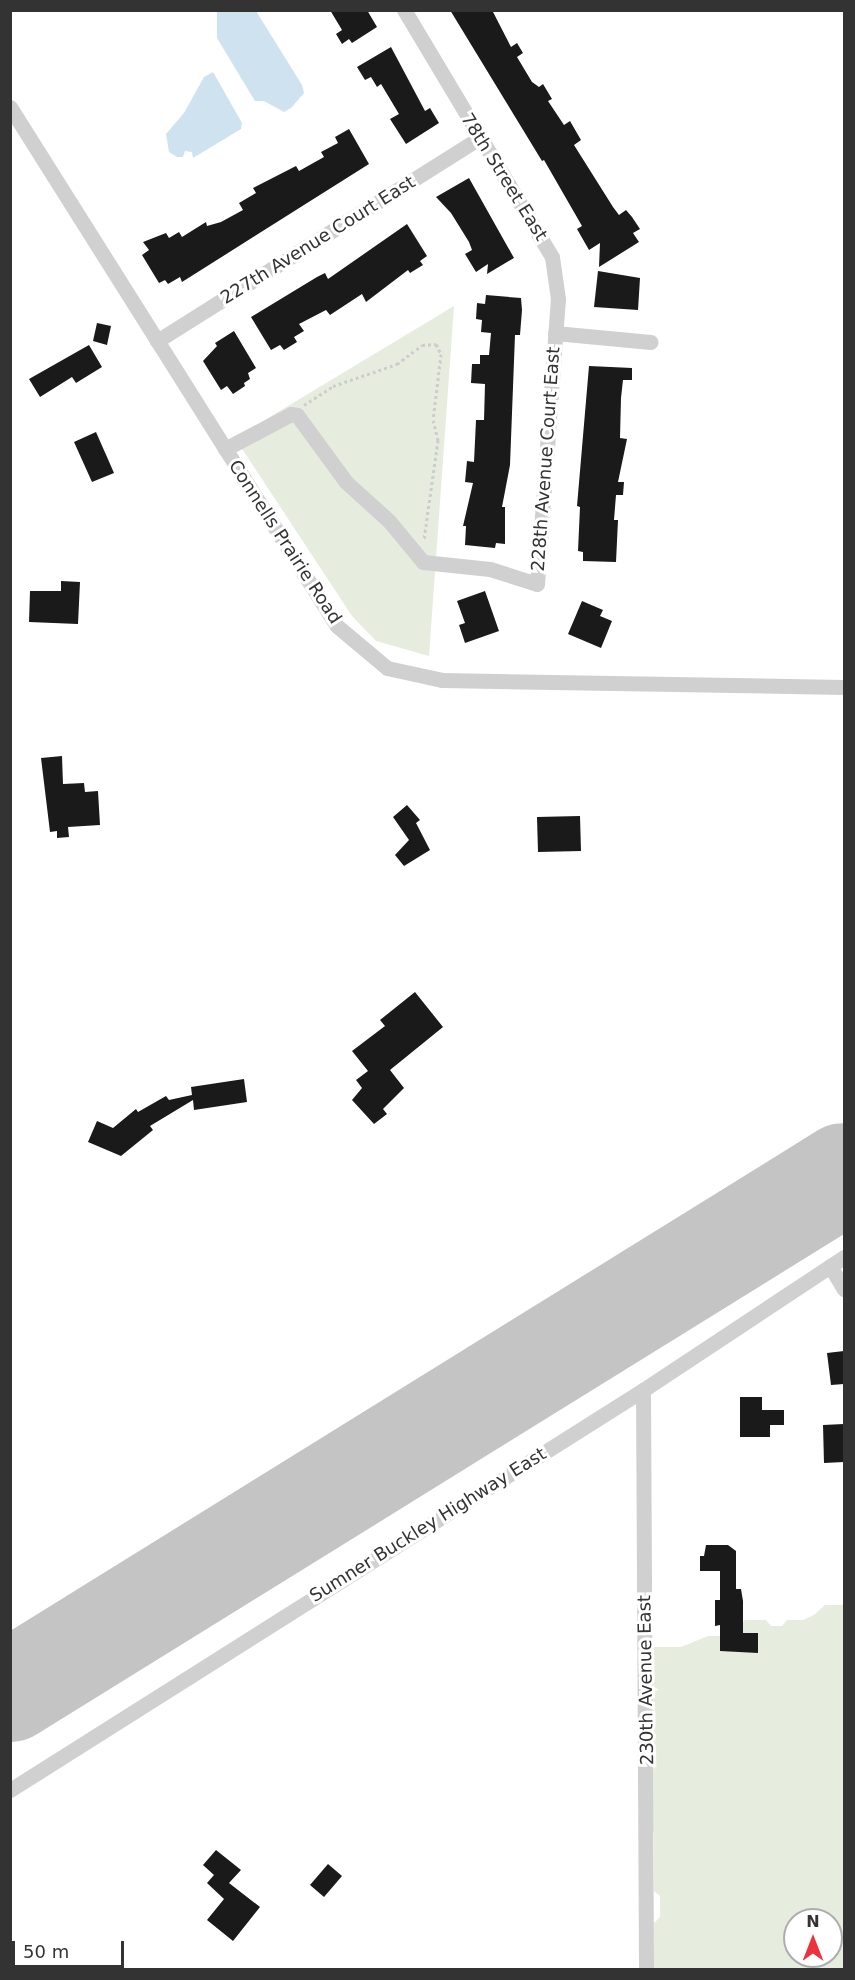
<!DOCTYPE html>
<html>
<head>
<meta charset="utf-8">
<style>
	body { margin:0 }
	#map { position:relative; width:855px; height:1980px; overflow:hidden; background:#fff; font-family:"DejaVu Sans",sans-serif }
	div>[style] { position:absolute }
	.green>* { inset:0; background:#e6ecde }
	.water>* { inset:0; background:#cee2ef }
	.runway>* { height:102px; margin:-51px; padding:0 51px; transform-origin:51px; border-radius:51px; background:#c4c4c4 }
	.building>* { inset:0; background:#1a1a1a }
	.path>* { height:3px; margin-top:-1.5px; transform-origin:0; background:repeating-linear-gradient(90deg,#cdcdcd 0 3px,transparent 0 6px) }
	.minor>* { height:15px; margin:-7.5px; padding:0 7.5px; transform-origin:7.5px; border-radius:7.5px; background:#d0d0d0 }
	span { translate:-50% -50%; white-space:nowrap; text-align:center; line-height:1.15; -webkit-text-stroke:6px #fff; paint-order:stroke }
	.street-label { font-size:18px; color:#333 }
	.frame { position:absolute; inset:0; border:12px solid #333; pointer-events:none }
	.north { position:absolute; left:783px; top:1908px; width:60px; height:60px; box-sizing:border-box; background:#fff; border:2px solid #adadad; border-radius:50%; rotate:0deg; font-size:16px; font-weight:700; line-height:24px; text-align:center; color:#333 }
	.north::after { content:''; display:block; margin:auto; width:21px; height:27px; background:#ec323e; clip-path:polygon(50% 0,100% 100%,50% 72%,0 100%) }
	.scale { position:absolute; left:12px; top:1941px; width:112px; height:27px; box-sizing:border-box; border:3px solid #333; border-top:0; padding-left:8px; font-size:18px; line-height:21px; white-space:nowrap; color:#333; -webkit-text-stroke:4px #fff; paint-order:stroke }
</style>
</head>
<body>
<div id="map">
	<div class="green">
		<i style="clip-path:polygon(454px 306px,429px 656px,376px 641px,352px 616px,235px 438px)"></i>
		<i style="clip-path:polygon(evenodd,825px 1605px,844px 1605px,844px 1969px,654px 1969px,654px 1923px,660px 1917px,660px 1896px,654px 1891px,654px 1833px,649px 1827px,654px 1759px,649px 1753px,644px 1647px,681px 1647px,708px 1636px,724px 1636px,745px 1620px,766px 1620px,771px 1626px,782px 1626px,787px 1620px,803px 1620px,814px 1615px,825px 1605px,795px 1920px,831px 1920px,831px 1956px,795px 1956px,795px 1920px)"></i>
	</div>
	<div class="water">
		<i style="clip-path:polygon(217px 11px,256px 11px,302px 85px,304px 93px,291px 108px,284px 112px,264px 101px,255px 101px,217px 38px)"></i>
		<i style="clip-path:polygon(213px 72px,242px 123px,241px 129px,193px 158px,192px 152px,185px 151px,183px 157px,177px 157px,169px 152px,166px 134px,184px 113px,204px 77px)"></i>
	</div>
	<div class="runway">
		<i style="left:10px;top:1691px;width:981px;rotate:-31.79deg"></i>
	</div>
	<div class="building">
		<i style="clip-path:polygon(330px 10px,367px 10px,377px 27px,352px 43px,349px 39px,342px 44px,336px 34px,342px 30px)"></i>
		<i style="clip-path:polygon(450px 10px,492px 10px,511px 47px,517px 43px,523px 53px,517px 57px,532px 82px,539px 87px,543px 84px,552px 99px,548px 101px,564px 125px,570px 121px,581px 140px,574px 145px,613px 207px,619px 215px,626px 210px,632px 217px,640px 229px,633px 233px,639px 242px,599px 267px,600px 243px,589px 250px,577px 229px,582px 226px,544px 160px,542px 161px)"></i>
		<i style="clip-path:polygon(391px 47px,425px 111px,430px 108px,439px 123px,406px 144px,390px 119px,399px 114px,381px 84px,377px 87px,371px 77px,365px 80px,357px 67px)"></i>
		<i style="clip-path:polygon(349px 129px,369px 164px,182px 282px,180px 277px,168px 284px,165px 280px,159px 283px,142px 255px,149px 250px,143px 242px,166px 233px,169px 238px,179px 232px,182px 237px,206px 222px,207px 226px,221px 222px,243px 210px,239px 203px,256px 193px,253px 188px,296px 166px,299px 171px,324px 157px,321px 152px,338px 143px,335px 137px)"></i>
		<i style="clip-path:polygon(469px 178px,514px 258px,487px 274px,488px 264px,476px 272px,465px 254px,472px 250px,469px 242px,451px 213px,436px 197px)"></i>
		<i style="clip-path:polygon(407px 224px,427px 256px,420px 261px,423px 265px,410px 273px,408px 270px,366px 302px,362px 294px,330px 315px,326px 310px,299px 324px,304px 331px,294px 337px,297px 342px,284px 350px,280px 345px,271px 350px,251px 317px,317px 277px,325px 273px,328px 279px)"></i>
		<i style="clip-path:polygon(598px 271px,640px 278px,638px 310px,594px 307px)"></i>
		<i style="clip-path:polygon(486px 295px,521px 298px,522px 310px,520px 335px,515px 335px,510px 465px,502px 507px,505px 507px,505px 544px,496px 543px,495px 548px,465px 545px,466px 526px,463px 526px,473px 483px,465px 482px,467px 461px,474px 462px,476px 420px,484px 420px,485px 384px,471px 383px,472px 364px,480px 364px,480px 355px,489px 355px,491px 333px,481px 332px,482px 320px,476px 319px,477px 303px,485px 304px)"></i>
		<i style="clip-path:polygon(97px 323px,111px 326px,107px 345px,93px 341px)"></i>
		<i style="clip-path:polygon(234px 331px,256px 368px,248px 373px,250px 379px,244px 383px,245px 386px,233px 394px,227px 386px,221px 390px,203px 361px,217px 346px,215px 343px)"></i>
		<i style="clip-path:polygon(89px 345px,102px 367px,76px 383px,72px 377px,40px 397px,29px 379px)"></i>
		<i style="clip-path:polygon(589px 366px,632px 368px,632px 380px,623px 380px,621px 398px,620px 438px,627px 439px,618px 482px,624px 482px,623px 495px,616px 495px,614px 520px,618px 520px,616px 562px,583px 561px,583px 552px,578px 551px,580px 507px,577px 506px)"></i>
		<i style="clip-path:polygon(96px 432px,114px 473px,92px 482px,74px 442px)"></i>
		<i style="clip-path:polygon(61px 581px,80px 582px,78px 624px,29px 622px,30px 591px,61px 591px)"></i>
		<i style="clip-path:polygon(485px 591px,499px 631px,465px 643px,459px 625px,465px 623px,457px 601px)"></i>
		<i style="clip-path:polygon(582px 601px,603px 610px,600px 616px,612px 621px,601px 648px,568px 634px)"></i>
		<i style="clip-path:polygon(62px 756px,63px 784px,84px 783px,85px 792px,98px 791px,100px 825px,68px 827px,69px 837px,57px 838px,57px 831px,50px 832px,41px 758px)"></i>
		<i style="clip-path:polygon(407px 805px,420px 820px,416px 823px,430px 850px,404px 866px,395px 855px,409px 840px,393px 817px)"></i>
		<i style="clip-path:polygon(580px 816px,581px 851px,538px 852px,537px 817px)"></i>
		<i style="clip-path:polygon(415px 992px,443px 1027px,390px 1070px,404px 1088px,383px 1109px,387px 1114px,374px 1124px,352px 1100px,362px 1088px,356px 1080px,368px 1071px,352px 1051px,385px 1026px,380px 1020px)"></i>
		<i style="clip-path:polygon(244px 1079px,247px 1102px,194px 1110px,193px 1100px,150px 1126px,153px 1130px,121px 1156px,88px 1142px,97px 1121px,113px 1128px,136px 1109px,138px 1112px,166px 1096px,169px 1100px,192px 1095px,191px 1087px)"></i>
		<i style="clip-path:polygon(844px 1351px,844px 1384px,831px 1385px,827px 1353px)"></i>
		<i style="clip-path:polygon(740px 1397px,762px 1397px,762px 1410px,784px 1410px,784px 1425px,770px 1425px,770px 1437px,740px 1437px)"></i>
		<i style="clip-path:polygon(844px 1424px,844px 1462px,824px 1463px,823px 1425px)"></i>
		<i style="clip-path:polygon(706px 1545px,728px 1545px,736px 1551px,736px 1589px,741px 1589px,743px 1601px,743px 1633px,758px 1633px,758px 1653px,720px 1651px,720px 1625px,715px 1626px,715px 1600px,720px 1600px,720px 1571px,700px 1571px,700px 1556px,704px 1556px)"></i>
		<i style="clip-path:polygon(216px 1850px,241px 1870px,229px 1883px,260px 1907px,233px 1941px,207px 1920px,224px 1899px,207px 1883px,214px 1875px,203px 1865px)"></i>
		<i style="clip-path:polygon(328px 1864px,342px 1876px,324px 1897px,310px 1885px)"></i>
	</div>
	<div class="path">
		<i style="left:304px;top:405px;width:35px;rotate:-33deg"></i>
		<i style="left:333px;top:386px;width:68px;rotate:-19deg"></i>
		<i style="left:397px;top:364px;width:31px;rotate:-37deg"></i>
		<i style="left:422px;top:345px;width:14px;rotate:-4deg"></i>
		<i style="left:436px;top:344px;width:11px;rotate:63deg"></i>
		<i style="left:441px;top:354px;width:66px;rotate:96.9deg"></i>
		<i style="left:433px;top:420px;width:21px;rotate:76deg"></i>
		<i style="left:438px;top:440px;width:100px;rotate:98deg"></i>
	</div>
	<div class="minor">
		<i style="left:10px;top:107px;width:613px;rotate:57.79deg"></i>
		<i style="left:337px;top:626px;width:65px;rotate:40deg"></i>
		<i style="left:387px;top:668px;width:56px;rotate:12.3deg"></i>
		<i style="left:442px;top:680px;width:402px;rotate:1deg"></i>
		<i style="left:555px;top:333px;width:96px;rotate:5.4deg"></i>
		<i style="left:157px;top:341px;width:381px;rotate:-32.2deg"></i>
		<i style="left:225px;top:449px;width:75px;rotate:-27.9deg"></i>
		<i style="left:291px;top:414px;width:6px;rotate:9deg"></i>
		<i style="left:297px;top:415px;width:83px;rotate:53.8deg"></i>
		<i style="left:346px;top:482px;width:58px;rotate:42.2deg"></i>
		<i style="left:389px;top:521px;width:53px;rotate:50.3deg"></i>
		<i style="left:423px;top:562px;width:67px;rotate:6deg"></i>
		<i style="left:490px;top:569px;width:49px;rotate:17.7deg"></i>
		<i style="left:537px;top:584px;width:286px;rotate:-85.8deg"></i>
		<i style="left:558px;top:299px;width:42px;rotate:-98.1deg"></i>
		<i style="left:552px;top:257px;width:288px;rotate:-120.9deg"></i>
		<i style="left:830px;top:1266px;width:27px;rotate:59deg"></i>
		<i style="left:643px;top:1390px;width:580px;rotate:89.7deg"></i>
		<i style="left:10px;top:1790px;width:749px;rotate:-32.29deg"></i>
		<i style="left:643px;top:1390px;width:241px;rotate:-33.5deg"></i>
	</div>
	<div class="street-label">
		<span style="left:504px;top:177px;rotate:58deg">78th Street East</span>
		<span style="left:318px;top:240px;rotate:-32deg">227th Avenue Court East</span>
		<span style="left:546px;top:459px;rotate:-86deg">228th Avenue Court East</span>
		<span style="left:285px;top:542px;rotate:57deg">Connells Prairie Road</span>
		<span style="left:428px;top:1525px;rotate:-32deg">Sumner Buckley Highway East</span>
		<span style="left:646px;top:1680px;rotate:-91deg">230th Avenue East</span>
	</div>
	<div class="frame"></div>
	<div class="north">N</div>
	<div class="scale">50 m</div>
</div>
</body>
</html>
